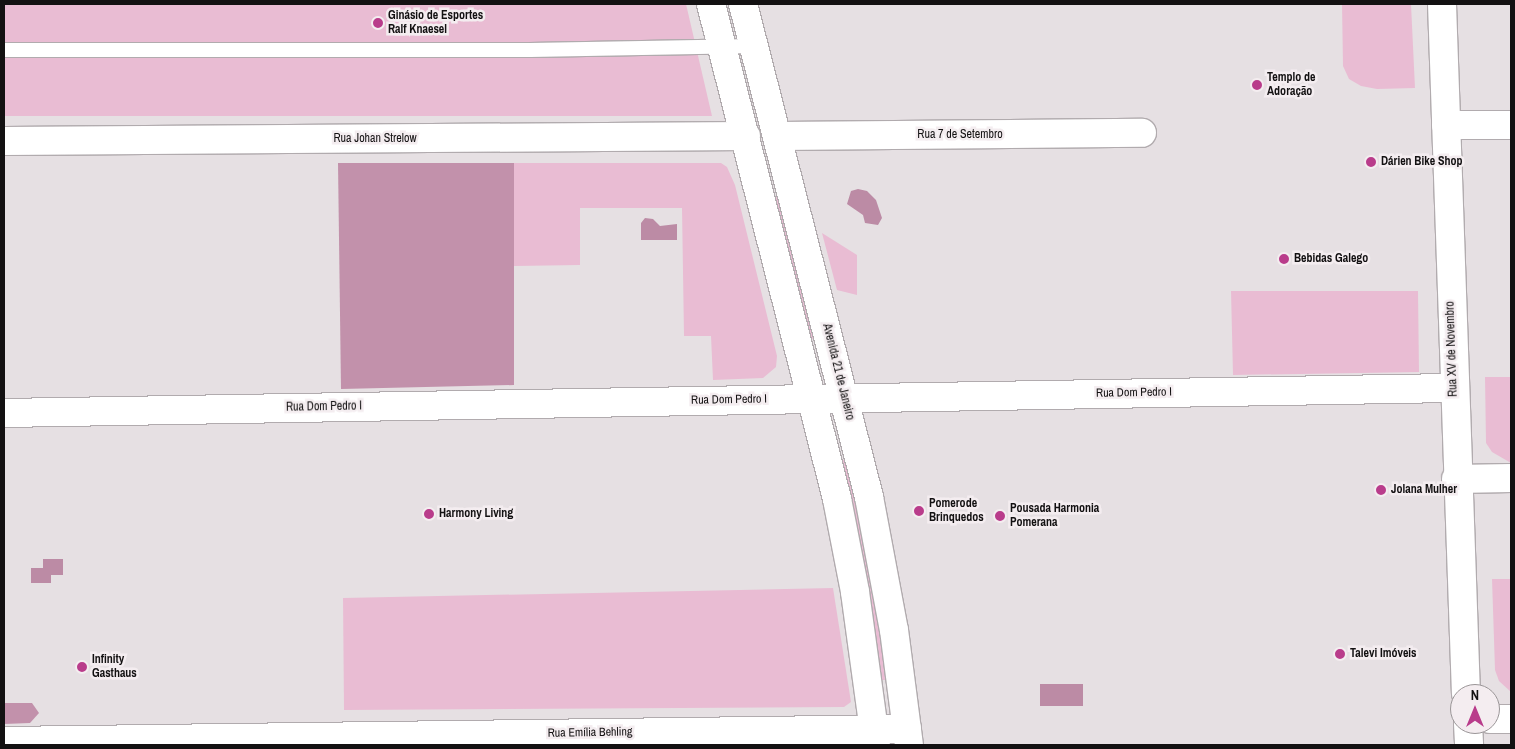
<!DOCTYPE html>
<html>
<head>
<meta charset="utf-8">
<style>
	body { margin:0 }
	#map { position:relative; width:1515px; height:749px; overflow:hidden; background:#e6e0e3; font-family:"Archivo Narrow",sans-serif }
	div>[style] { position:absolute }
	.green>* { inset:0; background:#e9bcd3 }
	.forest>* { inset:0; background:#c291ab }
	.water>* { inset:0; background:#bc8ba5 }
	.roads { filter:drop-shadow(1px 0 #b1abae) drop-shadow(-1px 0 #b1abae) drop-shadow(0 1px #b1abae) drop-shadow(0 -1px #b1abae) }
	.lane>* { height:14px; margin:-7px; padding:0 7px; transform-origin:7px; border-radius:7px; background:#fff }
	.street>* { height:28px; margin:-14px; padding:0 14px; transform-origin:14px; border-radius:14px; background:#fff }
	.secondary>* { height:28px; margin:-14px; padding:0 14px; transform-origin:14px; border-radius:14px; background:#fff }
	.dots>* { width:14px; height:14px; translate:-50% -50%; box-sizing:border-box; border:2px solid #f4edf0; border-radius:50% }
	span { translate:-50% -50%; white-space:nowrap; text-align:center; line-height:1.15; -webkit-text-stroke:5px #f4edf0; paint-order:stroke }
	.poi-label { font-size:12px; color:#131112; font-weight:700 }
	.left { translate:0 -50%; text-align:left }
	.street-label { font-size:12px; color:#131112 }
	.frame { position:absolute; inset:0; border:5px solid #131112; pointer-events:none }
	.north { position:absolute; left:1450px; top:684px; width:50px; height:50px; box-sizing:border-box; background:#f4edf0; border:1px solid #9a9597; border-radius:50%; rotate:0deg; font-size:14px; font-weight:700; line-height:20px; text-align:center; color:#131112 }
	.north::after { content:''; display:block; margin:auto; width:18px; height:22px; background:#b93c8b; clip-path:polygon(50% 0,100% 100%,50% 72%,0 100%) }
</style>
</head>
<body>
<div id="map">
	<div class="green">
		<i style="clip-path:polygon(4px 4px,686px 4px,712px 116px,4px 116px)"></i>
		<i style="clip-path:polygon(1342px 4px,1411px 4px,1415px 88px,1377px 89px,1361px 86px,1349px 79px,1343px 66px)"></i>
		<i style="clip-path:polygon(514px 163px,721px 163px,727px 167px,735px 185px,777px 356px,776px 367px,763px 378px,713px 380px,711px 336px,684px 336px,682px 208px,580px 208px,580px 265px,514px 266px)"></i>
		<i style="clip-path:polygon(781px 196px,819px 337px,811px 339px,774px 198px)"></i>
		<i style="clip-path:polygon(822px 233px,857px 255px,857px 295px,837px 290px)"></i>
		<i style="clip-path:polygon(1231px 291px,1418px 291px,1419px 372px,1233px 375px)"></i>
		<i style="clip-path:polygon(1485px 377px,1511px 377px,1511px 463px,1492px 452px,1486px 443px)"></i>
		<i style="clip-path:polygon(847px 459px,877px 588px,888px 680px,880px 680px,869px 589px,839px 461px)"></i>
		<i style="clip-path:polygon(1492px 579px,1511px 579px,1511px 692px,1499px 681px,1495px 670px)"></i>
		<i style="clip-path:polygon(833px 588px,851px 702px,844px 707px,344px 710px,343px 598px)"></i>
	</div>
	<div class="forest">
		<i style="clip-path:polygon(338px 163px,514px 163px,514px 385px,341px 389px)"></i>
		<i style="clip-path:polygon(4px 703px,32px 703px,39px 713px,30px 723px,4px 724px)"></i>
	</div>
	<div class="water">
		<i style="clip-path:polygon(858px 189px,867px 191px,876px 200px,882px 218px,878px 225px,865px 223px,863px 215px,847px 204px,851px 191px)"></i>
		<i style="clip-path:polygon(645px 218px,653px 219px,660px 226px,677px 224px,677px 240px,641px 240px,641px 223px)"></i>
		<i style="clip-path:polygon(43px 559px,63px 559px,63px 575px,51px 575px,51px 583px,31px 583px,31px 568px,43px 568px)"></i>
		<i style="clip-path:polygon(1040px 684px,1083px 684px,1083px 706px,1040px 706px)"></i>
	</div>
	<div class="roads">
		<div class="lane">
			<i style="left:4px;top:50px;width:526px"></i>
			<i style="left:530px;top:50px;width:224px;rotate:-1deg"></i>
		</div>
		<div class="street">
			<i style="left:1446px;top:125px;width:65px"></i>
			<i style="left:778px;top:136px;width:364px;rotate:-0.5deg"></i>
			<i style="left:4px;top:141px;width:742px;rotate:-0.39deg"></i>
			<i style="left:4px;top:413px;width:1449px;rotate:-0.99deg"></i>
			<i style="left:1456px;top:479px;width:55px;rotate:-1deg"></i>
			<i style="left:1490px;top:719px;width:21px"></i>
			<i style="left:4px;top:741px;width:903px;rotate:-0.76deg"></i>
		</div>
		<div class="secondary">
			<i style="left:711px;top:4px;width:511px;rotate:75.72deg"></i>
			<i style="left:837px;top:499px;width:95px;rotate:79deg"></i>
			<i style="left:855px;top:592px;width:154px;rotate:82.2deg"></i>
			<i style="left:743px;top:4px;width:509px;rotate:75.66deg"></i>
			<i style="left:869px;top:497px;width:135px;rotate:79.4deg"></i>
			<i style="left:894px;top:630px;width:116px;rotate:82.6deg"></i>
			<i style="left:1442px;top:4px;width:690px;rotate:88.01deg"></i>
			<i style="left:1468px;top:724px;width:21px;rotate:87deg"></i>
		</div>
	</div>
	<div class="dots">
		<i style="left:378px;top:23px;background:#b93c8b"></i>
		<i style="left:1257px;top:85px;background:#b93c8b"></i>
		<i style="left:1371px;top:162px;background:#b93c8b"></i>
		<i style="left:1284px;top:259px;background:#b93c8b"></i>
		<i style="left:1381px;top:490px;background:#b93c8b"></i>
		<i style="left:919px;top:511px;background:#b93c8b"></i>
		<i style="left:429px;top:514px;background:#b93c8b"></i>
		<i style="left:1000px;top:516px;background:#b93c8b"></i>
		<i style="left:1340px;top:654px;background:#b93c8b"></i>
		<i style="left:82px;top:667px;background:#b93c8b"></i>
	</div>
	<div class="poi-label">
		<span class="left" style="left:388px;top:23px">Ginásio de Esportes<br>Ralf Knaesel</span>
		<span class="left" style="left:1267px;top:85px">Templo de<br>Adoração</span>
		<span class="left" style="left:1381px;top:162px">Dárien Bike Shop</span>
		<span class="left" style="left:1294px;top:259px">Bebidas Galego</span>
		<span class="left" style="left:1391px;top:490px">Jolana Mulher</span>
		<span class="left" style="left:929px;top:511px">Pomerode<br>Brinquedos</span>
		<span class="left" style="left:1010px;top:516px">Pousada Harmonia<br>Pomerana</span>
		<span class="left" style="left:439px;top:514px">Harmony Living</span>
		<span class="left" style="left:1350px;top:654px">Talevi Imóveis</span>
		<span class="left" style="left:92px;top:667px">Infinity<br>Gasthaus</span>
	</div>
	<div class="street-label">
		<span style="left:960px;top:135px">Rua 7 de Setembro</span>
		<span style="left:375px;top:139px">Rua Johan Strelow</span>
		<span style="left:1452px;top:349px;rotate:-92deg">Rua XV de Novembro</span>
		<span style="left:838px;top:372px;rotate:76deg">Avenida 21 de Janeiro</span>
		<span style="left:1134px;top:393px;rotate:-1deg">Rua Dom Pedro I</span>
		<span style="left:729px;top:400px;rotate:-1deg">Rua Dom Pedro I</span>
		<span style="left:324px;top:407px;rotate:-1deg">Rua Dom Pedro I</span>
		<span style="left:590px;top:733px;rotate:-1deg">Rua Emília Behling</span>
	</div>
	<div class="frame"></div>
	<div class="north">N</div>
</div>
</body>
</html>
